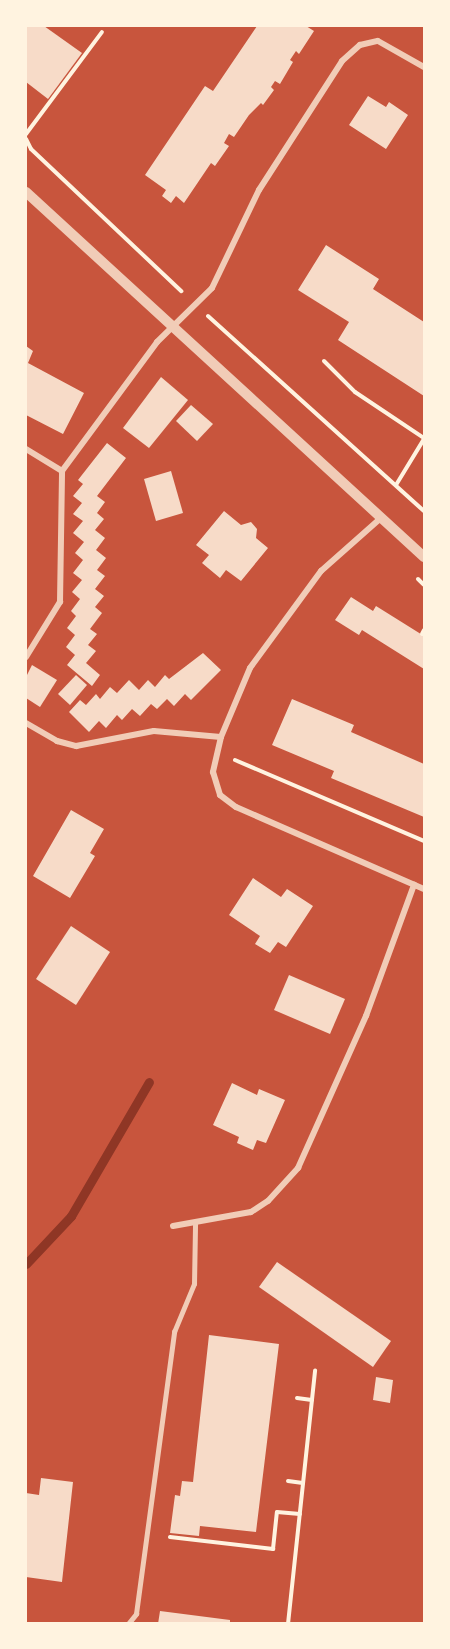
<!DOCTYPE html>
<html>
<head>
<meta charset="utf-8">
<style>
	body { margin:0 }
	#map { position:relative; width:450px; height:1649px; overflow:hidden; background:#c8553d; font-family:Manrope,sans-serif }
	div>[style] { position:absolute }
	.stream>* { height:9px; margin:-4.5px; padding:0 4.5px; transform-origin:4.5px; border-radius:4.5px; background:#8f3625 }
	.building>* { inset:0; background:#f7dbc8 }
	.path>* { height:4px; margin:-2px; padding:0 2px; transform-origin:2px; border-radius:2px; background:#fff3e0 }
	.service>* { height:4.5px; margin:-2.25px; padding:0 2.25px; transform-origin:2.25px; border-radius:2.25px; background:#f1ccb7 }
	.minor>* { height:6px; margin:-3px; padding:0 3px; transform-origin:3px; border-radius:3px; background:#f1ccb7 }
	.tertiary>* { height:10px; margin:-5px; padding:0 5px; transform-origin:5px; border-radius:5px; background:#f1ccb7 }
	span { translate:-50% -50%; white-space:nowrap; text-align:center; line-height:1.15; -webkit-text-stroke:4.5px #fff3e0; paint-order:stroke }
	.frame { position:absolute; inset:0; border:27px solid #fff3e0; pointer-events:none }
</style>
</head>
<body>
<div id="map">
	<div class="stream">
		<i style="left:26px;top:1264px;width:66px;rotate:-46.8deg"></i>
		<i style="left:71px;top:1216px;width:155px;rotate:-59.8deg"></i>
	</div>
	<div class="building">
		<i style="clip-path:polygon(26px 26px,44px 26px,82px 53px,48px 99px,26px 82px)"></i>
		<i style="clip-path:polygon(257px 26px,306px 26px,314px 31px,299px 54px,296px 51px,290px 60px,293px 62px,280px 84px,275px 81px,271px 87px,274px 90px,263px 105px,261px 103px,249px 115px,234px 137px,229px 134px,224px 143px,229px 146px,215px 166px,211px 163px,184px 203px,176px 196px,171px 203px,162px 196px,166px 190px,145px 175px,205px 86px,213px 91px)"></i>
		<i style="clip-path:polygon(368px 96px,386px 107px,389px 102px,408px 115px,386px 149px,349px 125px)"></i>
		<i style="clip-path:polygon(326px 245px,379px 279px,373px 289px,424px 322px,424px 396px,338px 340px,349px 322px,298px 290px)"></i>
		<i style="clip-path:polygon(26px 346px,33px 351px,28px 363px,84px 393px,63px 434px,26px 415px)"></i>
		<i style="clip-path:polygon(161px 377px,188px 400px,149px 448px,123px 428px)"></i>
		<i style="clip-path:polygon(191px 405px,213px 424px,197px 441px,176px 421px)"></i>
		<i style="clip-path:polygon(107px 443px,126px 458px,97px 496px,105px 502px,97px 513px,104px 519px,95px 530px,105px 538px,96px 550px,106px 558px,97px 570px,105px 576px,95px 589px,104px 596px,95px 607px,102px 613px,90px 629px,97px 634px,88px 645px,96px 651px,86px 663px,100px 675px,92px 686px,67px 665px,75px 655px,66px 647px,75px 635px,67px 628px,76px 616px,71px 611px,80px 599px,72px 592px,82px 580px,73px 573px,83px 560px,75px 553px,84px 542px,73px 533px,83px 521px,73px 514px,82px 503px,73px 496px,83px 484px,78px 480px)"></i>
		<i style="clip-path:polygon(171px 471px,183px 513px,156px 521px,144px 479px)"></i>
		<i style="clip-path:polygon(224px 511px,241px 525px,251px 522px,257px 529px,256px 538px,268px 548px,241px 581px,226px 570px,220px 578px,202px 563px,209px 555px,196px 545px)"></i>
		<i style="clip-path:polygon(351px 597px,373px 611px,376px 606px,424px 636px,424px 669px,362px 630px,359px 635px,335px 620px)"></i>
		<i style="clip-path:polygon(203px 653px,221px 670px,191px 700px,185px 694px,174px 706px,167px 699px,157px 709px,151px 704px,140px 716px,132px 709px,122px 720px,117px 715px,106px 728px,99px 721px,89px 732px,69px 712px,80px 700px,86px 705px,96px 694px,100px 699px,110px 687px,117px 693px,129px 680px,139px 690px,148px 680px,155px 687px,165px 675px,169px 679px)"></i>
		<i style="clip-path:polygon(32px 665px,57px 680px,40px 707px,26px 698px,26px 677px)"></i>
		<i style="clip-path:polygon(76px 675px,87px 685px,70px 705px,58px 694px)"></i>
		<i style="clip-path:polygon(292px 699px,354px 725px,351px 732px,424px 764px,424px 817px,331px 778px,334px 771px,272px 745px)"></i>
		<i style="clip-path:polygon(71px 810px,104px 829px,90px 853px,95px 856px,70px 898px,33px 876px)"></i>
		<i style="clip-path:polygon(253px 878px,281px 897px,287px 889px,313px 906px,286px 947px,278px 942px,270px 953px,255px 944px,260px 936px,229px 915px)"></i>
		<i style="clip-path:polygon(71px 926px,110px 952px,76px 1005px,36px 979px)"></i>
		<i style="clip-path:polygon(289px 975px,345px 999px,330px 1034px,274px 1010px)"></i>
		<i style="clip-path:polygon(232px 1083px,257px 1095px,259px 1089px,285px 1100px,266px 1143px,257px 1140px,253px 1150px,237px 1143px,239px 1137px,213px 1125px)"></i>
		<i style="clip-path:polygon(277px 1262px,391px 1341px,373px 1367px,259px 1287px)"></i>
		<i style="clip-path:polygon(209px 1335px,279px 1344px,256px 1532px,200px 1526px,199px 1536px,170px 1533px,175px 1495px,180px 1496px,182px 1481px,193px 1482px)"></i>
		<i style="clip-path:polygon(376px 1377px,393px 1380px,390px 1403px,373px 1400px)"></i>
		<i style="clip-path:polygon(41px 1478px,73px 1482px,62px 1582px,26px 1577px,26px 1493px,39px 1495px)"></i>
		<i style="clip-path:polygon(160px 1611px,230px 1620px,230px 1624px,158px 1624px)"></i>
	</div>
	<div class="path">
		<i style="left:26px;top:134px;width:127px;rotate:-53.3deg"></i>
		<i style="left:26px;top:139px;width:11px;rotate:63deg"></i>
		<i style="left:31px;top:149px;width:207px;rotate:43.4deg"></i>
		<i style="left:208px;top:316px;width:291px;rotate:42.1deg"></i>
		<i style="left:324px;top:361px;width:44px;rotate:45deg"></i>
		<i style="left:355px;top:392px;width:83px;rotate:33.7deg"></i>
		<i style="left:396px;top:485px;width:54px;rotate:-58.7deg"></i>
		<i style="left:418px;top:579px;width:8px;rotate:45deg"></i>
		<i style="left:422px;top:634px;width:4px;rotate:-63deg"></i>
		<i style="left:235px;top:760px;width:206px;rotate:23.2deg"></i>
		<i style="left:297px;top:1398px;width:15px;rotate:8deg"></i>
		<i style="left:288px;top:1481px;width:15px;rotate:8deg"></i>
		<i style="left:170px;top:1537px;width:104px;rotate:6.6deg"></i>
		<i style="left:273px;top:1549px;width:37px;rotate:-84deg"></i>
		<i style="left:277px;top:1512px;width:23px;rotate:5deg"></i>
		<i style="left:288px;top:1624px;width:255px;rotate:-83.9deg"></i>
	</div>
	<div class="service">
		<i style="left:128px;top:1624px;width:13px;rotate:-51deg"></i>
		<i style="left:136px;top:1614px;width:285px;rotate:-82.3deg"></i>
		<i style="left:174px;top:1332px;width:52px;rotate:-67.4deg"></i>
		<i style="left:194px;top:1284px;width:60px;rotate:-89deg"></i>
	</div>
	<div class="minor">
		<i style="left:26px;top:449px;width:42px;rotate:31.4deg"></i>
		<i style="left:382px;top:517px;width:81px;rotate:138.5deg"></i>
		<i style="left:321px;top:571px;width:120px;rotate:126.2deg"></i>
		<i style="left:250px;top:668px;width:75px;rotate:112.8deg"></i>
		<i style="left:221px;top:737px;width:36px;rotate:103deg"></i>
		<i style="left:213px;top:772px;width:24px;rotate:73deg"></i>
		<i style="left:220px;top:795px;width:20px;rotate:37deg"></i>
		<i style="left:236px;top:807px;width:205px;rotate:23.6deg"></i>
		<i style="left:26px;top:657px;width:65px;rotate:-58.3deg"></i>
		<i style="left:60px;top:602px;width:131px;rotate:-89.1deg"></i>
		<i style="left:62px;top:471px;width:160px;rotate:-53.6deg"></i>
		<i style="left:157px;top:342px;width:77px;rotate:-44.5deg"></i>
		<i style="left:212px;top:288px;width:109px;rotate:-64.4deg"></i>
		<i style="left:259px;top:190px;width:153px;rotate:-57.2deg"></i>
		<i style="left:342px;top:61px;width:24px;rotate:-42deg"></i>
		<i style="left:360px;top:45px;width:18px;rotate:-13deg"></i>
		<i style="left:378px;top:41px;width:53px;rotate:29.5deg"></i>
		<i style="left:26px;top:723px;width:36px;rotate:30deg"></i>
		<i style="left:57px;top:741px;width:20px;rotate:15deg"></i>
		<i style="left:76px;top:746px;width:79px;rotate:-10.9deg"></i>
		<i style="left:154px;top:731px;width:67px;rotate:5.1deg"></i>
		<i style="left:173px;top:1226px;width:79px;rotate:-10.2deg"></i>
		<i style="left:251px;top:1212px;width:20px;rotate:-33deg"></i>
		<i style="left:268px;top:1201px;width:45px;rotate:-47.7deg"></i>
		<i style="left:298px;top:1168px;width:167px;rotate:-65.9deg"></i>
		<i style="left:366px;top:1016px;width:140px;rotate:-69.9deg"></i>
	</div>
	<div class="tertiary">
		<i style="left:26px;top:192px;width:540px;rotate:42.52deg"></i>
	</div>
	<div class="frame"></div>
</div>
</body>
</html>
